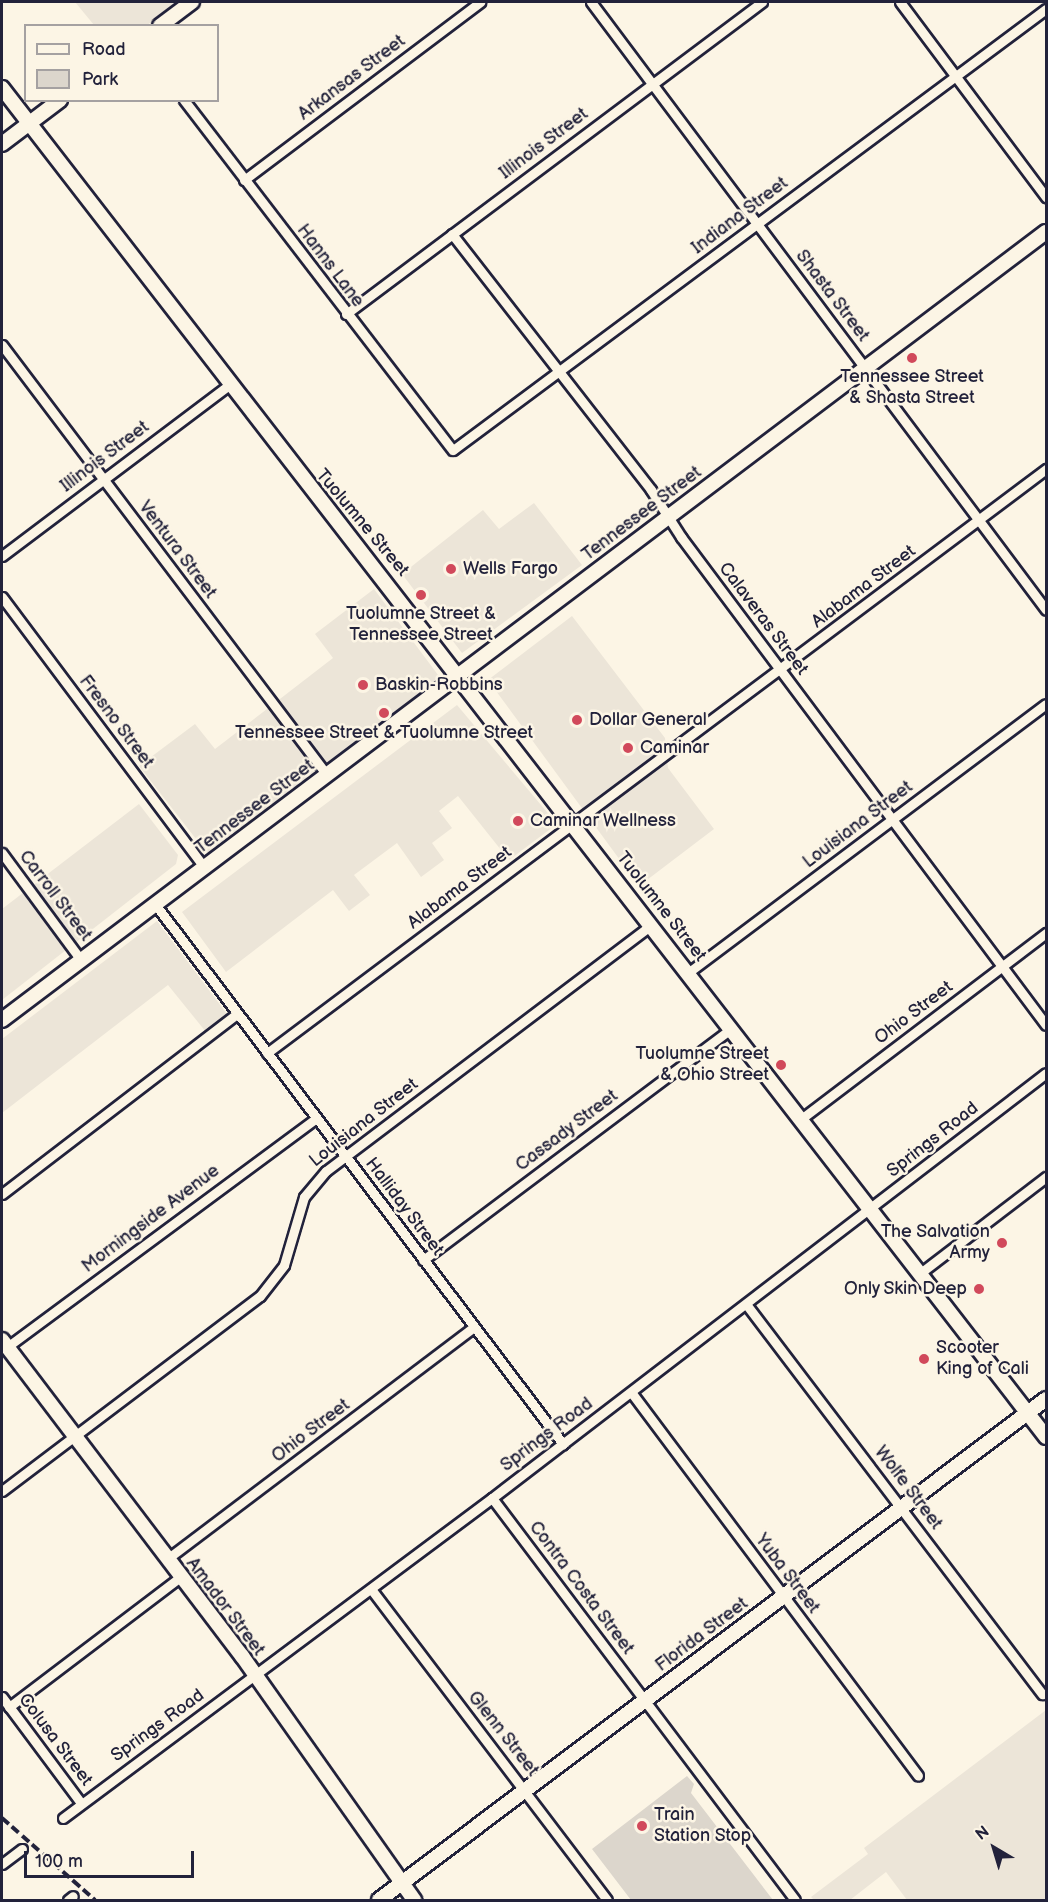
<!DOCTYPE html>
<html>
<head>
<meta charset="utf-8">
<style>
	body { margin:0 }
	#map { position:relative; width:1048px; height:1902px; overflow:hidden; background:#fcf5e5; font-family:"Balsamiq Sans",sans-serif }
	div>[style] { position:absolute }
	.built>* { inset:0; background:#ece5d8 }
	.green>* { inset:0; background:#dcd6cc }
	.roads { filter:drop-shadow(2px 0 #22223b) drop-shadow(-2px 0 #22223b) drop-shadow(0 2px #22223b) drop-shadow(0 -2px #22223b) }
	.street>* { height:9px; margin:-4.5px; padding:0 4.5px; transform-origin:4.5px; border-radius:4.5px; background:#fcf5e5 }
	.secondary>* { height:14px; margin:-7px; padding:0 7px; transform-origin:7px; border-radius:7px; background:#fcf5e5 }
	.rail>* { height:4px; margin-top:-2px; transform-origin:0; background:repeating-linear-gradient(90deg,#22223b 0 9px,transparent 0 13.5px) }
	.dots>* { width:16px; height:16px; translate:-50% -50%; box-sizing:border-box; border:3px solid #fcf5e5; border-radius:50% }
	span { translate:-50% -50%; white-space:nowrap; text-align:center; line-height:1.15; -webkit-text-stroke:5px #fcf5e5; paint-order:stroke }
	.street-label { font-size:18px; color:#22223b }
	.poi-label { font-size:18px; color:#22223b }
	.left { translate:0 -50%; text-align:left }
	.right { translate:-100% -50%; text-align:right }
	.frame { position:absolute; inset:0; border:3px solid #22223b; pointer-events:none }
	.legend { position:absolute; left:24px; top:24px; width:195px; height:78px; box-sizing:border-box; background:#fcf5e5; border:2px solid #a5a1a1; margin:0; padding:8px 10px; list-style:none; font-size:18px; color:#22223b }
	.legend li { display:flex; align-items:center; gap:12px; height:30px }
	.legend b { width:30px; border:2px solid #a5a1a1 }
	.north { position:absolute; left:964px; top:1818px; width:60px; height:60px; -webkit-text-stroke:4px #fcf5e5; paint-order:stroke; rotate:322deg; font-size:16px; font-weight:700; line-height:24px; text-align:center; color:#22223b }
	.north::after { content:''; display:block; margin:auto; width:21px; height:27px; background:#22223b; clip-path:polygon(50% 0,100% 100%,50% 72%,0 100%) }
	.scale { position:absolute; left:24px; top:1851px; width:170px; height:27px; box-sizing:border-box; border:3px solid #22223b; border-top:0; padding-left:8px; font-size:18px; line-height:21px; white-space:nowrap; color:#22223b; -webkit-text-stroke:4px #fcf5e5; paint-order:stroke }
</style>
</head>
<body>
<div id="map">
	<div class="built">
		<i style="clip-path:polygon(75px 2px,177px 2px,146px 26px,94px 25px)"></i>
		<i style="clip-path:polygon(534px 503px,582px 565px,462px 653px,402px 574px,483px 510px,499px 529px)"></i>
		<i style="clip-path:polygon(374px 589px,441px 679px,207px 853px,139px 766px,195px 724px,215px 749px,333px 658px,315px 634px)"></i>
		<i style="clip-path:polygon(572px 616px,665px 738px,668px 768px,714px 829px,639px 886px,488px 680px)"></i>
		<i style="clip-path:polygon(457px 705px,557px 824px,509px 860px,458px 796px,439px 811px,452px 828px,432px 843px,444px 860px,421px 877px,397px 843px,354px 875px,370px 895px,349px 911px,333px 890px,226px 972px,182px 912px)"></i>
		<i style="clip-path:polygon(139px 804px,178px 855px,176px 864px,2px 1000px,2px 909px)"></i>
		<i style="clip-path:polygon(157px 921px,227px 1014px,206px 1032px,168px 985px,2px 1113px,2px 1039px)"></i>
		<i style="clip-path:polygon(1046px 1710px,1046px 1900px,907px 1900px,886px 1872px,850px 1900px,814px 1900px,811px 1897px,868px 1854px,864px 1848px)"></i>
	</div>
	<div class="green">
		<i style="clip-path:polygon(687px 1776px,694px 1784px,691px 1793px,773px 1900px,631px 1900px,592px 1849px)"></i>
	</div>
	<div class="roads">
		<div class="street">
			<i style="left:591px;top:2px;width:759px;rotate:53.19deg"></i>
			<i style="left:900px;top:2px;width:244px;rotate:53.2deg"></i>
			<i style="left:184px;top:100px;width:441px;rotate:52.5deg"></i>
			<i style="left:453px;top:450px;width:739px;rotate:-36.64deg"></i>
			<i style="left:244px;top:180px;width:296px;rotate:-37deg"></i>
			<i style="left:452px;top:234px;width:324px;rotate:52.1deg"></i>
			<i style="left:651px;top:490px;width:56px;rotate:57.4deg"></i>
			<i style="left:681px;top:537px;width:609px;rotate:53.21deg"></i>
			<i style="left:346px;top:314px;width:520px;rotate:-36.87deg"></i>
			<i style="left:2px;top:345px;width:539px;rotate:52.92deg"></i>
			<i style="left:2px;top:556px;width:284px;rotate:-37deg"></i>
			<i style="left:2px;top:597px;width:337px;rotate:53.2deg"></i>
			<i style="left:2px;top:853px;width:133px;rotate:53.6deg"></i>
			<i style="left:155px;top:904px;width:677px;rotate:52.93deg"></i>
			<i style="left:689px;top:972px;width:446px;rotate:-36.9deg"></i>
			<i style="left:267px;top:1053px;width:974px;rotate:-36.86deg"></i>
			<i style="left:801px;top:1119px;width:308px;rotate:-37.2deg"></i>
			<i style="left:2px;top:1194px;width:296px;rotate:-37.5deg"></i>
			<i style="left:423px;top:1260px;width:386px;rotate:-36.9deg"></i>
			<i style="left:919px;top:1274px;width:160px;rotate:-37.4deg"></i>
			<i style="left:746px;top:1304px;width:490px;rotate:52.8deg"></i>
			<i style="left:7px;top:1347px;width:385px;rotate:-36.5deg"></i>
			<i style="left:631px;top:1392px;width:479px;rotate:53.2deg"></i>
			<i style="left:2px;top:1491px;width:323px;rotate:-37.1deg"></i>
			<i style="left:260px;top:1296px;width:39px;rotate:-52deg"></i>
			<i style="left:284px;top:1265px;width:71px;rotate:-73.6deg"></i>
			<i style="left:304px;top:1197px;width:34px;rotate:-50deg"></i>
			<i style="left:326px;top:1171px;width:408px;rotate:-37.1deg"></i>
			<i style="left:492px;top:1498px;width:503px;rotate:52.99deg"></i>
			<i style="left:167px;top:1559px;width:385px;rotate:-37.1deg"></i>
			<i style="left:371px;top:1589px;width:390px;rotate:52.8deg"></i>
			<i style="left:2px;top:1697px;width:132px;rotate:53.3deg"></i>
			<i style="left:9px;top:1707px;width:215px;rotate:-37.2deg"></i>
			<i style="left:63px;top:1818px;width:535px;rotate:-36.72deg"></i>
			<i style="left:492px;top:1498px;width:698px;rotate:-37.49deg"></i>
			<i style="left:2px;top:1864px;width:25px;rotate:-37deg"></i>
			<i style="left:68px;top:1900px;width:6px;rotate:-39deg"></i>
		</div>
		<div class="secondary">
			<i style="left:160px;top:26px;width:40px;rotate:-37deg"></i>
			<i style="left:2px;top:88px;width:1706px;rotate:52.26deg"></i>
			<i style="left:2px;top:144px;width:73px;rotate:-37.2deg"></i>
			<i style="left:2px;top:1020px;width:1308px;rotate:-37.05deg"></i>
			<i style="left:2px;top:1340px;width:397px;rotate:52.8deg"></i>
			<i style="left:242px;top:1656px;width:299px;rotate:54.8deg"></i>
			<i style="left:379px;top:1900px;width:834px;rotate:-36.91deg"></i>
		</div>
	</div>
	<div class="rail">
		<i style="left:2px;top:1818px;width:124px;rotate:41.4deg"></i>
	</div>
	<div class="dots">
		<i style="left:912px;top:358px;background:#d1495b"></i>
		<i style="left:451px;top:569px;background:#d1495b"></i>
		<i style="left:421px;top:595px;background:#d1495b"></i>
		<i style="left:363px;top:685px;background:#d1495b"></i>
		<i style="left:384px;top:713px;background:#d1495b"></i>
		<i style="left:577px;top:720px;background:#d1495b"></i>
		<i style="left:628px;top:748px;background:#d1495b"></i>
		<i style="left:518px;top:821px;background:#d1495b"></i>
		<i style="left:781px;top:1065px;background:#d1495b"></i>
		<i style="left:1002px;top:1243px;background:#d1495b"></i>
		<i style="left:979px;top:1289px;background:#d1495b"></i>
		<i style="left:924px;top:1359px;background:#d1495b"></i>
		<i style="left:642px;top:1826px;background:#d1495b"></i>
	</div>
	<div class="street-label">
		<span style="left:352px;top:78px;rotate:-37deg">Arkansas Street</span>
		<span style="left:544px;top:144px;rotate:-37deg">Illinois Street</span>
		<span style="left:740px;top:216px;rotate:-37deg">Indiana Street</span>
		<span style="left:330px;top:266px;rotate:53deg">Hanns Lane</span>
		<span style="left:832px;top:296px;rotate:53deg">Shasta Street</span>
		<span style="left:105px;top:457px;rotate:-37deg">Illinois Street</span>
		<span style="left:642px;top:514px;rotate:-37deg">Tennessee Street</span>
		<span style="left:362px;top:523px;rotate:50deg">Tuolumne Street</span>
		<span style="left:177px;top:550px;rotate:53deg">Ventura Street</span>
		<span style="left:864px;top:587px;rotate:-37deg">Alabama Street</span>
		<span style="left:763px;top:619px;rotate:53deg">Calaveras Street</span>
		<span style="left:116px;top:722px;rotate:53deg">Fresno Street</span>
		<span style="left:255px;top:807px;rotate:-37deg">Tennessee Street</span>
		<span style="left:858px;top:825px;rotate:-37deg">Louisiana Street</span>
		<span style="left:460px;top:888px;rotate:-37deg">Alabama Street</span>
		<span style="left:55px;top:896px;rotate:53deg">Carroll Street</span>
		<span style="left:661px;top:907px;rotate:52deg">Tuolumne Street</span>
		<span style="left:914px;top:1013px;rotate:-37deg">Ohio Street</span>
		<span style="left:364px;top:1123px;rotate:-38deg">Louisiana Street</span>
		<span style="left:567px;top:1131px;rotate:-37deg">Cassady Street</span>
		<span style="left:933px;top:1140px;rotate:-38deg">Springs Road</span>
		<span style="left:404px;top:1207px;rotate:53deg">Halliday Street</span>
		<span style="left:151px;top:1219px;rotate:-37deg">Morningside Avenue</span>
		<span style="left:311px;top:1431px;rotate:-37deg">Ohio Street</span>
		<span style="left:547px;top:1435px;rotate:-37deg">Springs Road</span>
		<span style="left:908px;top:1488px;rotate:53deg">Wolfe Street</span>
		<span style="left:787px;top:1574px;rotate:53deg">Yuba Street</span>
		<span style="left:581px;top:1588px;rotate:53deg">Contra Costa Street</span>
		<span style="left:225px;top:1607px;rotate:53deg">Amador Street</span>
		<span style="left:702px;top:1635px;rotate:-37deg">Florida Street</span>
		<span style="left:158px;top:1726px;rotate:-36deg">Springs Road</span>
		<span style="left:503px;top:1734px;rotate:52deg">Glenn Street</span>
		<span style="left:55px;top:1740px;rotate:53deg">Colusa Street</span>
	</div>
	<div class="poi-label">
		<span style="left:912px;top:388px">Tennessee Street<br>&amp; Shasta Street</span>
		<span class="left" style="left:463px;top:569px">Wells Fargo</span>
		<span style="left:421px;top:625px">Tuolumne Street &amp;<br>Tennessee Street</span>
		<span class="left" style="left:375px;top:685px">Baskin-Robbins</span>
		<span class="left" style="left:589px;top:720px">Dollar General</span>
		<span style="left:384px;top:733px">Tennessee Street &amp; Tuolumne Street</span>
		<span class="left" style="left:640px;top:748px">Caminar</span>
		<span class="left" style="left:530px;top:821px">Caminar Wellness</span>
		<span class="right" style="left:769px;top:1065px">Tuolumne Street<br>&amp; Ohio Street</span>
		<span class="right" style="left:990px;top:1243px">The Salvation<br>Army</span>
		<span class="right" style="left:967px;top:1289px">Only Skin Deep</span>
		<span class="left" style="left:936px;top:1359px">Scooter<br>King of Cali</span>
		<span class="left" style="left:654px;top:1826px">Train<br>Station Stop</span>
	</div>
	<div class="frame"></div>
	<ul class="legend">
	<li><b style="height:8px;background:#fcf5e5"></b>Road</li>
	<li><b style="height:16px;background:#dcd6cc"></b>Park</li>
	</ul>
	<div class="north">N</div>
	<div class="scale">100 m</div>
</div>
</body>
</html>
